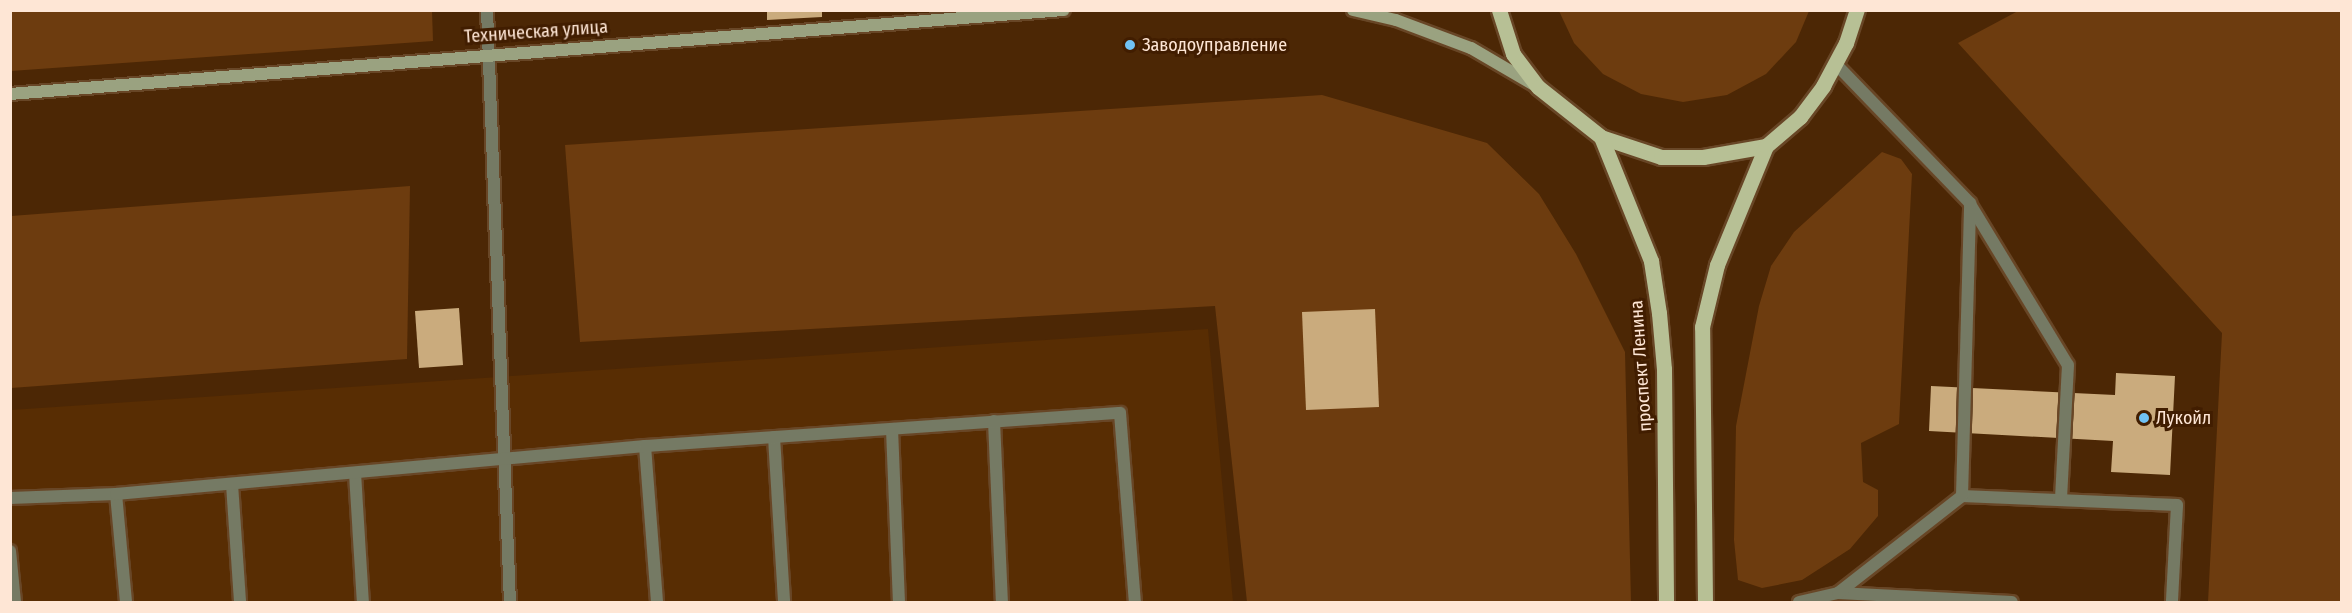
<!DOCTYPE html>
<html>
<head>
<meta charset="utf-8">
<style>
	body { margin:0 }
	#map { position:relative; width:2352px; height:613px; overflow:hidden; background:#4c2705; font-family:"Fira Sans Condensed",sans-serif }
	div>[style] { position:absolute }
	.built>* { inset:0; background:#582d03 }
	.green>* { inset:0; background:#6d3c0f }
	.building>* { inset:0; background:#caab7d }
	.roads { filter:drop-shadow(2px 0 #684626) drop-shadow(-2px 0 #684626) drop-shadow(0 2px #684626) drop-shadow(0 -2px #684626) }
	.lane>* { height:12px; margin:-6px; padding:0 6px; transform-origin:6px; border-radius:6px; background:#757a64 }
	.secondary>* { height:12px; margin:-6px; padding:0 6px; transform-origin:6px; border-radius:6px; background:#9aa280 }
	.primary>* { height:15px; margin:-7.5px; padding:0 7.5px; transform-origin:7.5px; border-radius:7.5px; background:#b7c095 }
	.dots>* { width:16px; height:16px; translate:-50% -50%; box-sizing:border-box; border:3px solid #411d00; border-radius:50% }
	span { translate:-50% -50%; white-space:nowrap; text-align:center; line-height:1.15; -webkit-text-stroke:6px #411d00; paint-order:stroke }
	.street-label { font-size:18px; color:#fee6d5 }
	.poi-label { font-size:18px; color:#fee6d5 }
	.left { translate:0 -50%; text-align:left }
	.frame { position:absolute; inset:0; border:12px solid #fee6d5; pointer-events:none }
</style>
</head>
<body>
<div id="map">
	<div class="built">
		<i style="clip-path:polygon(1208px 329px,1233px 602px,11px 602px,11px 410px)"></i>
	</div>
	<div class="green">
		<i style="clip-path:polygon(11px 10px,432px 11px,433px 41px,11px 71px)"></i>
		<i style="clip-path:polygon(1559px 11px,1809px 11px,1796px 42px,1766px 74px,1727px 95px,1683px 102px,1641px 94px,1603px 74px,1574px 43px)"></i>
		<i style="clip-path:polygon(2018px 11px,2341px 11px,2341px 602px,2208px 602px,2222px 333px,1958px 43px)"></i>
		<i style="clip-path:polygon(1322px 95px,1487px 143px,1539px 194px,1576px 254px,1625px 352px,1631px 602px,1247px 602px,1215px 306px,580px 342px,565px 145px)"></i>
		<i style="clip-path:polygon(1882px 152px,1901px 159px,1912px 174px,1899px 424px,1861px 443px,1863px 482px,1878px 490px,1878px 516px,1850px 549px,1802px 580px,1762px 588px,1738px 580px,1734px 540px,1736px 426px,1759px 306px,1771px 266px,1794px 232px)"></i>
		<i style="clip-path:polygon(410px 186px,407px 359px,11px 388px,11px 216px)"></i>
	</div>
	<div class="building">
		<i style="clip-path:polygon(767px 10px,822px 10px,822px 17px,767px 20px)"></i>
		<i style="clip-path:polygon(459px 308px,463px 365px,419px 368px,415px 311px)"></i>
		<i style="clip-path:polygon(1375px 309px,1379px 407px,1306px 410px,1302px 312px)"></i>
		<i style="clip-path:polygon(2116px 373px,2175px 376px,2170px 475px,2111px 472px,2113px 441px,1929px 431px,1931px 386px,2115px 395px)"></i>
	</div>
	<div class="roads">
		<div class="lane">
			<i style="left:487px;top:10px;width:592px;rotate:87.78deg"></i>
			<i style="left:1970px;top:204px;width:188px;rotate:58.7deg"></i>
			<i style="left:2068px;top:365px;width:135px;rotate:93deg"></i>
			<i style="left:994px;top:421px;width:181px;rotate:87.5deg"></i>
			<i style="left:892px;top:429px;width:173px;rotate:87.7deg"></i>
			<i style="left:774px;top:437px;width:165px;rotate:86.5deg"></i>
			<i style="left:645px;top:446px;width:156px;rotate:85.6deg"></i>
			<i style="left:355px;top:473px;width:129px;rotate:86.5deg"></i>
			<i style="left:232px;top:484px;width:118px;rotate:86.1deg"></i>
			<i style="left:116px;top:494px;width:108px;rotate:84.7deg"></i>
			<i style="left:1962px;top:496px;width:215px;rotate:2.4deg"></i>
			<i style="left:2177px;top:505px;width:97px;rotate:93deg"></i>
			<i style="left:10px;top:498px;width:106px;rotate:-2.2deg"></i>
			<i style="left:116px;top:494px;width:531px;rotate:-5.18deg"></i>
			<i style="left:645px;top:446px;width:476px;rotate:-4deg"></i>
			<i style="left:1120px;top:413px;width:190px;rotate:85.5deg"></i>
			<i style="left:10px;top:551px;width:51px;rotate:84.4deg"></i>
			<i style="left:1838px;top:593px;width:174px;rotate:3deg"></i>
			<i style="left:1799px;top:602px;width:40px;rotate:-13deg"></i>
			<i style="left:1838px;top:593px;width:157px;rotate:-38deg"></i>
			<i style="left:1962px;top:496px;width:293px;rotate:-88.4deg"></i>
			<i style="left:1970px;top:203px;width:194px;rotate:-134deg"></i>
		</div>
		<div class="secondary">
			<i style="left:1353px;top:10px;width:44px;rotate:13.1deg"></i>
			<i style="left:1396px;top:20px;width:80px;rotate:20.5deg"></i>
			<i style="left:1471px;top:48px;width:73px;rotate:30.4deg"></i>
			<i style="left:10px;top:94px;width:1057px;rotate:-4.56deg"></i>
		</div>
		<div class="primary">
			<i style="left:1499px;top:10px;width:46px;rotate:72.3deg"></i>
			<i style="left:1513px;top:54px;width:41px;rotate:52.9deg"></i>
			<i style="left:1538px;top:87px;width:80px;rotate:38.4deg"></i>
			<i style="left:1601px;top:137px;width:63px;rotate:18.4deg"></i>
			<i style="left:1661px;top:157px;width:42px"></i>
			<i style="left:1703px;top:157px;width:64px;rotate:-9.9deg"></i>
			<i style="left:1601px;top:137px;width:134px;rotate:68deg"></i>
			<i style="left:1651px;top:261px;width:53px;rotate:81.3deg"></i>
			<i style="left:1659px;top:313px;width:56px;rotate:84.9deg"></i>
			<i style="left:1664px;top:369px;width:233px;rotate:89.5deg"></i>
			<i style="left:1705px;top:602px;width:275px;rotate:-90.6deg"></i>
			<i style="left:1702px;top:327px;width:64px;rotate:-76.4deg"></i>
			<i style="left:1717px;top:265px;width:129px;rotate:-67.6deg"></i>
			<i style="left:1766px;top:146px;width:45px;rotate:-40.5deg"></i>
			<i style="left:1800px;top:117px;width:39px;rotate:-53deg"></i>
			<i style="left:1823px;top:86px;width:49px;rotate:-61.9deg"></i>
			<i style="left:1846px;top:43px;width:35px;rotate:-72deg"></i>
		</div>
	</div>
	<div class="dots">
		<i style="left:1130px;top:45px;background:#70c2f4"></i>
		<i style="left:2144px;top:418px;background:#70c2f4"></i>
	</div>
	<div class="street-label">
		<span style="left:536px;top:32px;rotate:-4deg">Техническая улица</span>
		<span style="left:1641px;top:366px;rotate:-94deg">проспект Ленина</span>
	</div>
	<div class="poi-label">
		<span class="left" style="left:1142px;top:45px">Заводоуправление</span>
		<span class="left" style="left:2156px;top:418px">Лукойл</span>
	</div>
	<div class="frame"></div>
</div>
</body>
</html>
